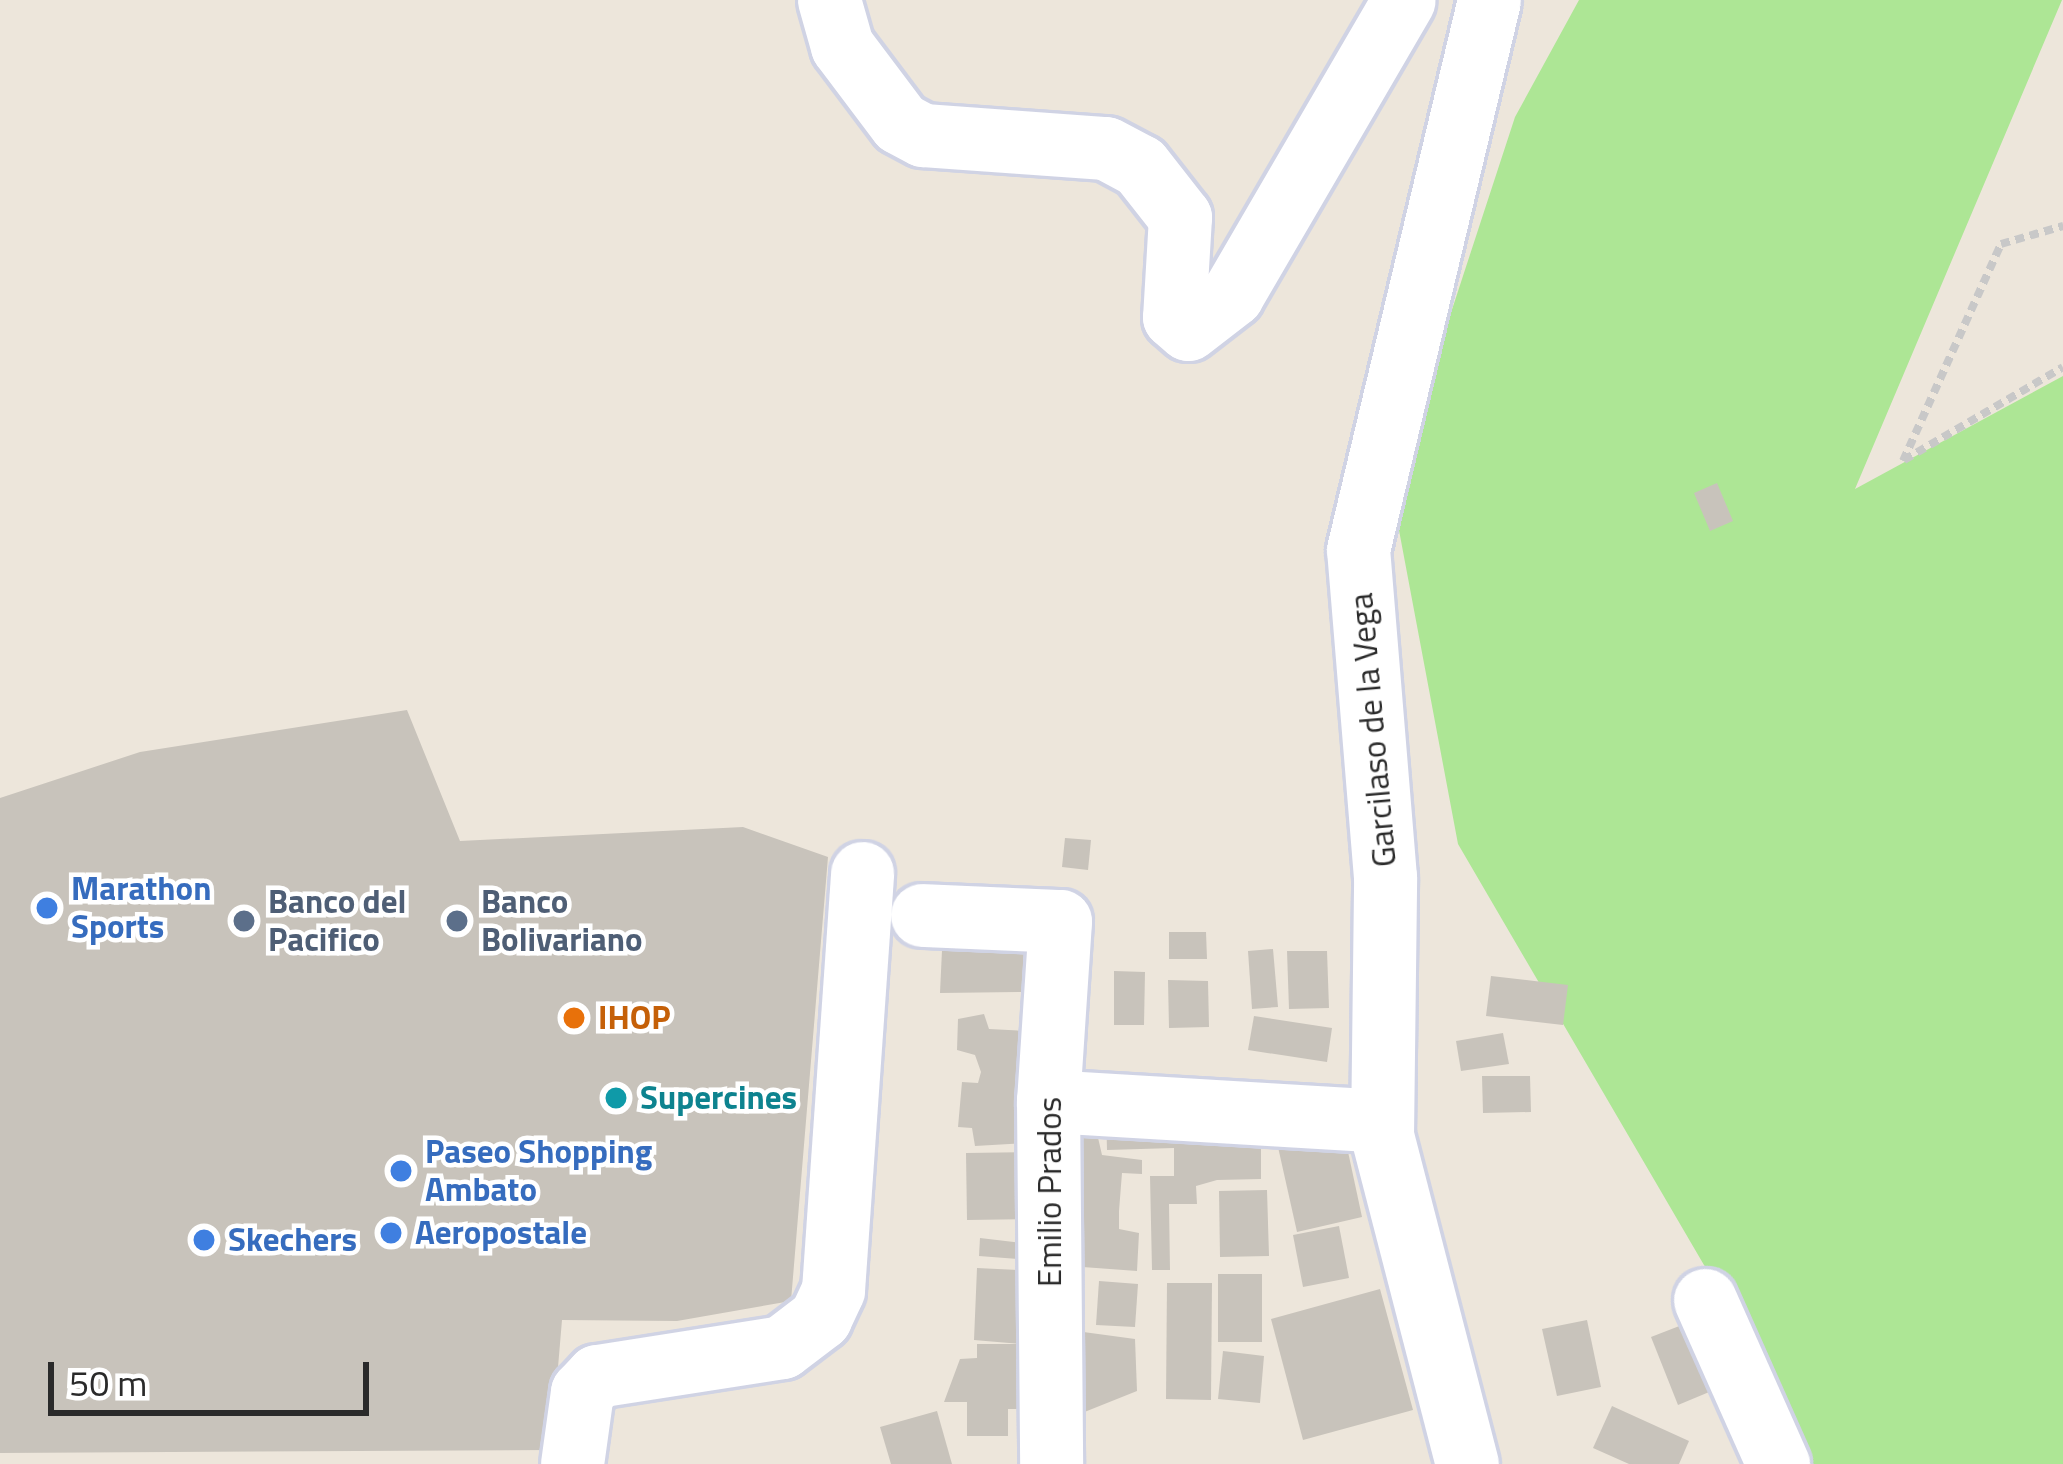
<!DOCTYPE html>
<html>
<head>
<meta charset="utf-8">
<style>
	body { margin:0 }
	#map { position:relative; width:2063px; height:1464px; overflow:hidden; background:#ede6db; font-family:"Titillium Web",sans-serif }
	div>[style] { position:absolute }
	.green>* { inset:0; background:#ade695 }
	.building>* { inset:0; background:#c8c3bb }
	.path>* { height:8px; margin-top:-4px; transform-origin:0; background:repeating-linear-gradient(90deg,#c8c8c8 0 9px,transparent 0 15px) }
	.roads { filter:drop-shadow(3px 0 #d0d3e4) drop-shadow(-3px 0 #d0d3e4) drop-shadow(0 3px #d0d3e4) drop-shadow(0 -3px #d0d3e4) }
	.minor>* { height:63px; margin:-31.5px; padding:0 31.5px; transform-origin:31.5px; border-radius:31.5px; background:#fff }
	.dots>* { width:33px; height:33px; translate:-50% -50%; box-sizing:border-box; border:6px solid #fff; border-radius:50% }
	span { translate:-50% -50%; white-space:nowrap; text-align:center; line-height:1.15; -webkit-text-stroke:9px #fff; paint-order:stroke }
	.street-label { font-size:33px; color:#2a2a2a }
	.shop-label { font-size:33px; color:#366cbe; font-weight:700 }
	.left { translate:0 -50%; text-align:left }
	.service-label { font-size:33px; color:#4e5e75; font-weight:700 }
	.food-label { font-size:33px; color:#c56008; font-weight:700 }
	.culture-label { font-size:33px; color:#0d838f; font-weight:700 }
	.scale { position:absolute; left:48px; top:1362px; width:321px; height:54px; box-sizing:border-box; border:6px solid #2a2a2a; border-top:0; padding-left:15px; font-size:36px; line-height:42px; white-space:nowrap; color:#2a2a2a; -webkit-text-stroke:9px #fff; paint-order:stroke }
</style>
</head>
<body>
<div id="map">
	<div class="green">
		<i style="clip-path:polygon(1579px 0,2062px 0,1855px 489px,2063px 376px,2063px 1464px,1780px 1464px,1718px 1289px,1458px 844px,1392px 493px,1515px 117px)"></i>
	</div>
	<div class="building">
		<i style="clip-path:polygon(1717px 483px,1733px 521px,1710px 531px,1694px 493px)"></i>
		<i style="clip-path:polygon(407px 710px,460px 841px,743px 827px,828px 857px,791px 1301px,677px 1321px,562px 1320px,551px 1450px,0 1453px,0 798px,140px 752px)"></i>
		<i style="clip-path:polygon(1065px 838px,1091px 840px,1088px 870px,1062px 867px)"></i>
		<i style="clip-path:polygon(1169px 932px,1206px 932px,1207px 959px,1169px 959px)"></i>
		<i style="clip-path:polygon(1273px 949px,1278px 1007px,1252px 1009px,1248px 951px)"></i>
		<i style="clip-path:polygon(942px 950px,1026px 952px,1026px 992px,940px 993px)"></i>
		<i style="clip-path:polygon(1287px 951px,1327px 951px,1329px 1008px,1289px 1009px)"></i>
		<i style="clip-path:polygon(1114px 971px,1145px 972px,1144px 1025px,1114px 1025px)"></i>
		<i style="clip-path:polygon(1491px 976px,1568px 985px,1563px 1025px,1486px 1016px)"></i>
		<i style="clip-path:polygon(1168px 980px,1208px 981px,1209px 1027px,1169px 1028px)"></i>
		<i style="clip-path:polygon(984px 1014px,989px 1029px,1026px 1031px,1025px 1143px,975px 1146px,972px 1128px,958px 1127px,962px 1082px,978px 1083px,981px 1072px,975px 1055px,957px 1050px,958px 1019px)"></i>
		<i style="clip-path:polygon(1254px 1016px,1332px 1028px,1327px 1062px,1248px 1050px)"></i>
		<i style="clip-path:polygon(1503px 1033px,1509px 1064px,1461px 1071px,1456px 1041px)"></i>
		<i style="clip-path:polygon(1482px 1076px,1530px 1076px,1531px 1112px,1483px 1113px)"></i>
		<i style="clip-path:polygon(1106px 1111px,1261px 1128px,1261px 1179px,1217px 1180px,1196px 1186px,1197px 1204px,1169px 1204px,1170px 1270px,1152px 1270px,1150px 1176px,1174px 1176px,1174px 1148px,1107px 1150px)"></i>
		<i style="clip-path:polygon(1079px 1126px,1096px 1129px,1102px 1155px,1142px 1160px,1142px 1174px,1122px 1173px,1119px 1211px,1119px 1229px,1139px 1233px,1137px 1271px,1069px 1266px,1072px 1145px,1082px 1145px)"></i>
		<i style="clip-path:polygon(1344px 1133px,1362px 1217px,1297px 1232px,1278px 1147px)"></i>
		<i style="clip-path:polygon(1029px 1152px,1031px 1219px,967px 1220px,966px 1153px)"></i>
		<i style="clip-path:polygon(1267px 1190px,1269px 1256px,1220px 1257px,1219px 1191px)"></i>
		<i style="clip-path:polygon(1339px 1226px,1349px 1278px,1303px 1287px,1293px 1235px)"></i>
		<i style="clip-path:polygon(980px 1238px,1030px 1244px,1031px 1260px,979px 1256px)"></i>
		<i style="clip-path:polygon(977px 1268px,1038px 1271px,1034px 1409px,1008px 1409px,1008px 1436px,967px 1436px,967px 1402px,944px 1402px,960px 1359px,977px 1358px,977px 1344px,1022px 1344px,974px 1340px)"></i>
		<i style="clip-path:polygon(1218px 1274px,1262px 1274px,1262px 1342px,1218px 1342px)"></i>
		<i style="clip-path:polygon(1099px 1281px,1138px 1284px,1135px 1327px,1096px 1325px)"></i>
		<i style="clip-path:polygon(1167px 1283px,1212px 1283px,1211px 1400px,1166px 1399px)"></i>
		<i style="clip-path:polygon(1380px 1289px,1413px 1410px,1303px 1440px,1271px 1319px)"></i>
		<i style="clip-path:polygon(1700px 1318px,1726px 1385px,1678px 1405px,1651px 1337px)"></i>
		<i style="clip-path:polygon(1587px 1320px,1601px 1387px,1557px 1396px,1542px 1329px)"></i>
		<i style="clip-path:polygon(1076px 1331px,1135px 1339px,1137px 1391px,1082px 1413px)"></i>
		<i style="clip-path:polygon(1223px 1351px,1264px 1356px,1260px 1403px,1218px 1399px)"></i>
		<i style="clip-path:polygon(1612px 1406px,1689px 1441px,1679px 1464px,1629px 1464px,1593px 1448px)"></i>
		<i style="clip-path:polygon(937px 1411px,952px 1464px,891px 1464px,880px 1427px)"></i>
	</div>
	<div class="path">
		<i style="left:1904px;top:460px;width:184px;rotate:-30.3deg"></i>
		<i style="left:1903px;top:461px;width:238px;rotate:-65.7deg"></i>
		<i style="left:2001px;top:244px;width:65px;rotate:-16.2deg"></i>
	</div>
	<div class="roads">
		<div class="minor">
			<i style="left:829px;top:0;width:48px;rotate:74.2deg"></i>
			<i style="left:842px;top:46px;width:96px;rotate:53deg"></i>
			<i style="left:900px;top:123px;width:26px;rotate:28deg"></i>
			<i style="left:923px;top:135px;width:183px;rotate:4.1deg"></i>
			<i style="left:1106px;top:148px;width:38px;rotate:28deg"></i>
			<i style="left:1140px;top:166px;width:65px;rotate:51.9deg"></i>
			<i style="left:1180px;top:217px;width:100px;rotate:93.4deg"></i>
			<i style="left:1174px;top:317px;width:18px;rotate:41deg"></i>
			<i style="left:1188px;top:329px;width:56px;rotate:-37.7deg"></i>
			<i style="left:1232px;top:295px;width:341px;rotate:-59.8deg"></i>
			<i style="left:922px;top:915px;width:138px;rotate:2.5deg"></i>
			<i style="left:1060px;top:921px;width:180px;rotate:93.8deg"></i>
			<i style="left:1048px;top:1101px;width:363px;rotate:89.5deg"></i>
			<i style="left:1048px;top:1101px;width:333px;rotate:3.4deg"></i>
			<i style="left:1705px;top:1300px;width:180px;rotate:66deg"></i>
			<i style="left:572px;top:1464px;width:73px;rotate:-82.1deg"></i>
			<i style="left:582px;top:1392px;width:22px;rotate:-47deg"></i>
			<i style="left:597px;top:1376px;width:187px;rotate:-8.9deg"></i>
			<i style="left:782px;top:1347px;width:48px;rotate:-37.3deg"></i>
			<i style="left:820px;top:1318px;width:31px;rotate:-65deg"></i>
			<i style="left:833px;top:1290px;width:418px;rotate:-86deg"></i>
			<i style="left:1467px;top:1464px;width:340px;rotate:-104.5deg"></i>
			<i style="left:1382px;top:1135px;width:258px;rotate:-89.3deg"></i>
			<i style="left:1385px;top:877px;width:328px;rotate:-94.7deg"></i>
			<i style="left:1358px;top:550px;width:565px;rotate:-76.6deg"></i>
		</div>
	</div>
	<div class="dots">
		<i style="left:47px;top:908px;background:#3f7fe0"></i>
		<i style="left:244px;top:921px;background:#5c6f8a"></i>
		<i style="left:457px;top:921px;background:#5c6f8a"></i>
		<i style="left:574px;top:1018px;background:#e8710a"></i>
		<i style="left:616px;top:1098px;background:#0f9aa8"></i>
		<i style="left:401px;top:1171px;background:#3f7fe0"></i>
		<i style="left:391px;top:1233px;background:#3f7fe0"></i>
		<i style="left:204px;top:1240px;background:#3f7fe0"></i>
	</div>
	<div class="street-label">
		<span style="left:1373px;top:730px;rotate:-95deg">Garcilaso de la Vega</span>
		<span style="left:1050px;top:1192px;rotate:-90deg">Emilio Prados</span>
	</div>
	<div class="shop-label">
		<span class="left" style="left:71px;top:908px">Marathon<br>Sports</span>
		<span class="left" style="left:425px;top:1171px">Paseo Shopping<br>Ambato</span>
		<span class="left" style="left:415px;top:1233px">Aeropostale</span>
		<span class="left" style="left:228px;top:1240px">Skechers</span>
	</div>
	<div class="service-label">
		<span class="left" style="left:268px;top:921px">Banco del<br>Pacifico</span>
		<span class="left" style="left:481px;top:921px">Banco<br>Bolivariano</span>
	</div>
	<div class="food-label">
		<span class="left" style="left:598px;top:1018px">IHOP</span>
	</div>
	<div class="culture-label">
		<span class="left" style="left:640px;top:1098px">Supercines</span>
	</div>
	<div class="scale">50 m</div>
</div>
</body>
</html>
